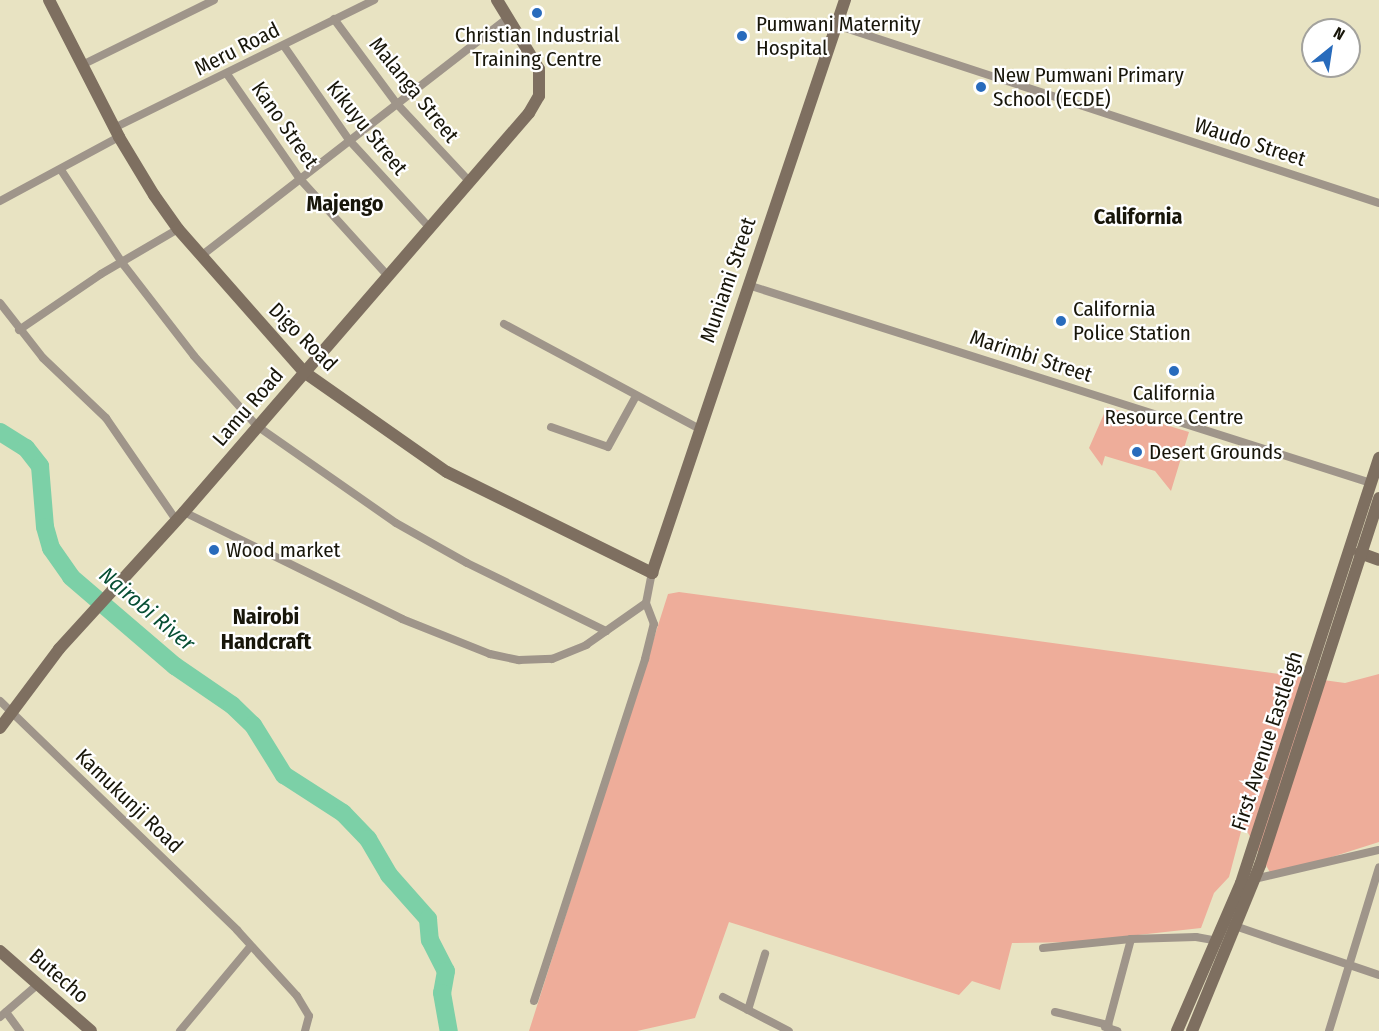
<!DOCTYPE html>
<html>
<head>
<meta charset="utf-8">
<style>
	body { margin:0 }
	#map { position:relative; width:1379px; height:1031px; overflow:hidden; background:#e8e3c2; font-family:"Fira Sans Condensed",sans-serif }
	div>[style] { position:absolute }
	.green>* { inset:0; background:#eead9a }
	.river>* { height:18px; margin:-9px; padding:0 9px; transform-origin:9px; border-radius:9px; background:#7cd0a7 }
	.street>* { height:8px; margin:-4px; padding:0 4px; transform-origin:4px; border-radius:4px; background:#9f958a }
	.secondary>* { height:12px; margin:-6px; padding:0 6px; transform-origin:6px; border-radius:6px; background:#7e6f60 }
	.dots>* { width:16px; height:16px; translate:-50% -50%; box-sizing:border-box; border:3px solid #fff; border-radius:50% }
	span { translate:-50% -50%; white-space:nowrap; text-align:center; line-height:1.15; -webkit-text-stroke:4.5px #fff; paint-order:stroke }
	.poi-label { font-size:21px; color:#18160a }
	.left { translate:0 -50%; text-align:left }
	.street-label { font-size:21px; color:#18160a }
	.neighbourhood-label { font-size:22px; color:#18160a; font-weight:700 }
	.water-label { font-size:22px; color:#074e34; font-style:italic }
	.north { position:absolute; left:1301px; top:18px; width:60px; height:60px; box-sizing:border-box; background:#fff; border:2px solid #a3a29d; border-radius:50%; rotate:30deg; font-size:16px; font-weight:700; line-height:24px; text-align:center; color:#18160a }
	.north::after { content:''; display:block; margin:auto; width:21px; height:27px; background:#286bbc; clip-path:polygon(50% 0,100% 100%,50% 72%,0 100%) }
</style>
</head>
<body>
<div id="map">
	<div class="green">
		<i style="clip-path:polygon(1107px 407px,1189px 432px,1171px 491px,1155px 471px,1105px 456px,1102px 466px,1089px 448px)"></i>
		<i style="clip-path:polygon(679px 592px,1345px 683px,1379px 674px,1379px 842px,1272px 876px,1243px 824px,1229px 877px,1214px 893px,1201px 928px,1075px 942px,1012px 943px,1000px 990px,972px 981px,959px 995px,729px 922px,695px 1018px,637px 1031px,529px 1031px,668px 594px)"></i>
	</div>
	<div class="river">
		<i style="left:0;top:432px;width:31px;rotate:32deg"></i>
		<i style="left:26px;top:448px;width:23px;rotate:52deg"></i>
		<i style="left:40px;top:466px;width:61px;rotate:85.3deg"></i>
		<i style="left:45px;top:527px;width:22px;rotate:74deg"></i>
		<i style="left:51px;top:548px;width:35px;rotate:55deg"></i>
		<i style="left:71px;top:577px;width:137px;rotate:40.6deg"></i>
		<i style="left:175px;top:666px;width:69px;rotate:34.4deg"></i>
		<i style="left:232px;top:705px;width:29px;rotate:44deg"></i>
		<i style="left:253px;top:725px;width:59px;rotate:58.2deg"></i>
		<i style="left:284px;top:775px;width:70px;rotate:32.8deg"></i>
		<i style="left:343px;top:813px;width:36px;rotate:46deg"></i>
		<i style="left:368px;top:839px;width:42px;rotate:59.7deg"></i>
		<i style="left:389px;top:875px;width:59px;rotate:48.4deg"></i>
		<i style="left:428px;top:919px;width:21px;rotate:85deg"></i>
		<i style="left:430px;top:940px;width:35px;rotate:63deg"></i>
		<i style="left:446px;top:971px;width:22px;rotate:100deg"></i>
		<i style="left:442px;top:993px;width:39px;rotate:80deg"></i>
	</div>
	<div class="street">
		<i style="left:334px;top:19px;width:106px;rotate:53.5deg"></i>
		<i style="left:397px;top:104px;width:105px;rotate:46.9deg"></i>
		<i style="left:836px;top:25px;width:571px;rotate:18.15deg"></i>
		<i style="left:284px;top:46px;width:114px;rotate:55.3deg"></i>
		<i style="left:349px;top:140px;width:118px;rotate:47.4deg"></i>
		<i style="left:82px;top:65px;width:147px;rotate:-26.2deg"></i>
		<i style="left:227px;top:74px;width:128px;rotate:55.2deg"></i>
		<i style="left:300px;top:179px;width:130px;rotate:47.8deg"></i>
		<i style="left:114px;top:128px;width:290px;rotate:-26.2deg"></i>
		<i style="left:61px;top:170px;width:113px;rotate:56.6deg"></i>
		<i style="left:123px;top:264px;width:116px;rotate:52.3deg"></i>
		<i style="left:194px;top:356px;width:94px;rotate:48deg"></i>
		<i style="left:257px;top:426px;width:169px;rotate:34.9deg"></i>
		<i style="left:396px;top:523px;width:81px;rotate:29.4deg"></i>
		<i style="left:467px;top:563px;width:155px;rotate:26.1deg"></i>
		<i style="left:0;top:201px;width:135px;rotate:-28.3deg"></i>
		<i style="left:201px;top:256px;width:388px;rotate:-37.8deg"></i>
		<i style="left:748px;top:285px;width:654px;rotate:17.63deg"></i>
		<i style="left:0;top:303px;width:70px;rotate:52deg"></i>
		<i style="left:43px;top:358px;width:87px;rotate:43.6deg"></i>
		<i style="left:106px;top:418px;width:124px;rotate:55.5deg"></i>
		<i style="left:504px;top:324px;width:220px;rotate:28.2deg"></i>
		<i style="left:19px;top:330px;width:99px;rotate:-34.3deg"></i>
		<i style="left:101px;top:274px;width:89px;rotate:-30.3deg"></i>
		<i style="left:551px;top:427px;width:60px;rotate:19.3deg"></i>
		<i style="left:608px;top:447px;width:58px;rotate:-61.2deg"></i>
		<i style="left:184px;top:512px;width:243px;rotate:26.1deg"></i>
		<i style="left:402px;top:619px;width:95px;rotate:21.7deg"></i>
		<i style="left:490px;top:654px;width:30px;rotate:12deg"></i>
		<i style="left:519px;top:660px;width:33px;rotate:-2deg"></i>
		<i style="left:552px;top:659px;width:37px;rotate:-22deg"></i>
		<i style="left:586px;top:645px;width:73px;rotate:-35deg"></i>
		<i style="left:646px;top:603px;width:31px;rotate:-79deg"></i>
		<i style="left:0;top:701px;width:330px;rotate:44deg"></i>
		<i style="left:237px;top:930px;width:89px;rotate:47.7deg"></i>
		<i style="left:297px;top:996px;width:23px;rotate:59deg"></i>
		<i style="left:309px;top:1016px;width:16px;rotate:105deg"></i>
		<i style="left:1254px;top:879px;width:128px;rotate:-13.1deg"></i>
		<i style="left:1232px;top:925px;width:155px;rotate:18.8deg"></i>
		<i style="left:1043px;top:948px;width:88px;rotate:-5.8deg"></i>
		<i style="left:723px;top:997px;width:74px;rotate:27.3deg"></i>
		<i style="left:534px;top:1001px;width:360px;rotate:-72deg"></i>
		<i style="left:645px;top:659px;width:36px;rotate:-76deg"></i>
		<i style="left:654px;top:624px;width:22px;rotate:-111deg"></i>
		<i style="left:748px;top:1010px;width:59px;rotate:-73.1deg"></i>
		<i style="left:6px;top:1012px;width:24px;rotate:54deg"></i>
		<i style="left:1055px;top:1012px;width:55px;rotate:13.8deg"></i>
		<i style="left:1108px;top:1025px;width:89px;rotate:-75deg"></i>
		<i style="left:1131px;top:939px;width:65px;rotate:-1.8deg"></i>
		<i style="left:1196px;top:937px;width:22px;rotate:10deg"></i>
		<i style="left:0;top:1017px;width:49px;rotate:-40.9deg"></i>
		<i style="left:1105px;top:1027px;width:13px;rotate:18deg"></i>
		<i style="left:180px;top:1031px;width:109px;rotate:-50.2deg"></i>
		<i style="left:1329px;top:1031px;width:171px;rotate:-73deg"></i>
	</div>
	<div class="secondary">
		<i style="left:49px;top:0;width:154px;rotate:62.9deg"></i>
		<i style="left:119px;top:137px;width:68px;rotate:58.9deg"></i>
		<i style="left:154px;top:195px;width:42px;rotate:54.8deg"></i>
		<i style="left:178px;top:229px;width:191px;rotate:48.6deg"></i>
		<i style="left:304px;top:372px;width:174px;rotate:35deg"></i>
		<i style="left:447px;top:472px;width:229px;rotate:26.2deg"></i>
		<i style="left:652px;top:573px;width:605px;rotate:-71.39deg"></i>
		<i style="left:1360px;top:553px;width:20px;rotate:20deg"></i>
		<i style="left:0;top:728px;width:99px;rotate:-53.2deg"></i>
		<i style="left:59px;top:649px;width:185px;rotate:-47.6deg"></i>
		<i style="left:184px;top:512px;width:527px;rotate:-49.15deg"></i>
		<i style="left:529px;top:113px;width:20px;rotate:-60deg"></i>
		<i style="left:539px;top:96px;width:27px;rotate:-90deg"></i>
		<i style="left:539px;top:69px;width:81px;rotate:-121.3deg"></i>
		<i style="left:0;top:951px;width:121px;rotate:41.3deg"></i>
		<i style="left:1177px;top:1031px;width:161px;rotate:-66.6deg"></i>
		<i style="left:1241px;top:883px;width:447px;rotate:-72deg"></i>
		<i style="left:1192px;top:1031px;width:179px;rotate:-67.7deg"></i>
		<i style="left:1260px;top:865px;width:386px;rotate:-72deg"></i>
	</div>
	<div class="dots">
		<i style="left:537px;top:13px;background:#286bbc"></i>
		<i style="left:742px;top:36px;background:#286bbc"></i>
		<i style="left:981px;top:87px;background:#286bbc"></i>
		<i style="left:1061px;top:321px;background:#286bbc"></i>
		<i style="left:1174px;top:371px;background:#286bbc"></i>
		<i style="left:1137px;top:452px;background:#286bbc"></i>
		<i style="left:214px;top:550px;background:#286bbc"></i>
	</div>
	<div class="poi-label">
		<span class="left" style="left:756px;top:36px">Pumwani Maternity<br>Hospital</span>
		<span style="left:537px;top:47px">Christian Industrial<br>Training Centre</span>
		<span class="left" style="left:993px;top:87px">New Pumwani Primary<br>School (ECDE)</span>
		<span class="left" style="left:1073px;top:321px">California<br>Police Station</span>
		<span style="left:1174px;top:405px">California<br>Resource Centre</span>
		<span class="left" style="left:1149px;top:452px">Desert Grounds</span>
		<span class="left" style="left:226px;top:550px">Wood market</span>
	</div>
	<div class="street-label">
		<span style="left:237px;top:49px;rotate:-27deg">Meru Road</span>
		<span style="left:414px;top:90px;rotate:51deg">Malanga Street</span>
		<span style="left:285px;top:125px;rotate:55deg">Kano Street</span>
		<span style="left:367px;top:128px;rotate:51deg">Kikuyu Street</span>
		<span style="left:1250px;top:142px;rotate:18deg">Waudo Street</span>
		<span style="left:728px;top:280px;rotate:-71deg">Muniami Street</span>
		<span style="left:303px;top:337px;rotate:45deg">Digo Road</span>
		<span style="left:1031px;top:356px;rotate:18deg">Marimbi Street</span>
		<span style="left:248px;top:407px;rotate:-49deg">Lamu Road</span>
		<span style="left:1267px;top:741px;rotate:-72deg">First Avenue Eastleigh</span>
		<span style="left:129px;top:801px;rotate:44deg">Kamukunji Road</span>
		<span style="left:59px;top:976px;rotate:41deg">Butecho</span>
	</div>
	<div class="neighbourhood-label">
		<span style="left:345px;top:204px">Majengo</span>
		<span style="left:1138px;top:217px">California</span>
		<span style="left:266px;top:629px">Nairobi<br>Handcraft</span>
	</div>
	<div class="water-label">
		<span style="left:147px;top:609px;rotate:40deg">Nairobi River</span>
	</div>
	<div class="north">N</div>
</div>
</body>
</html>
